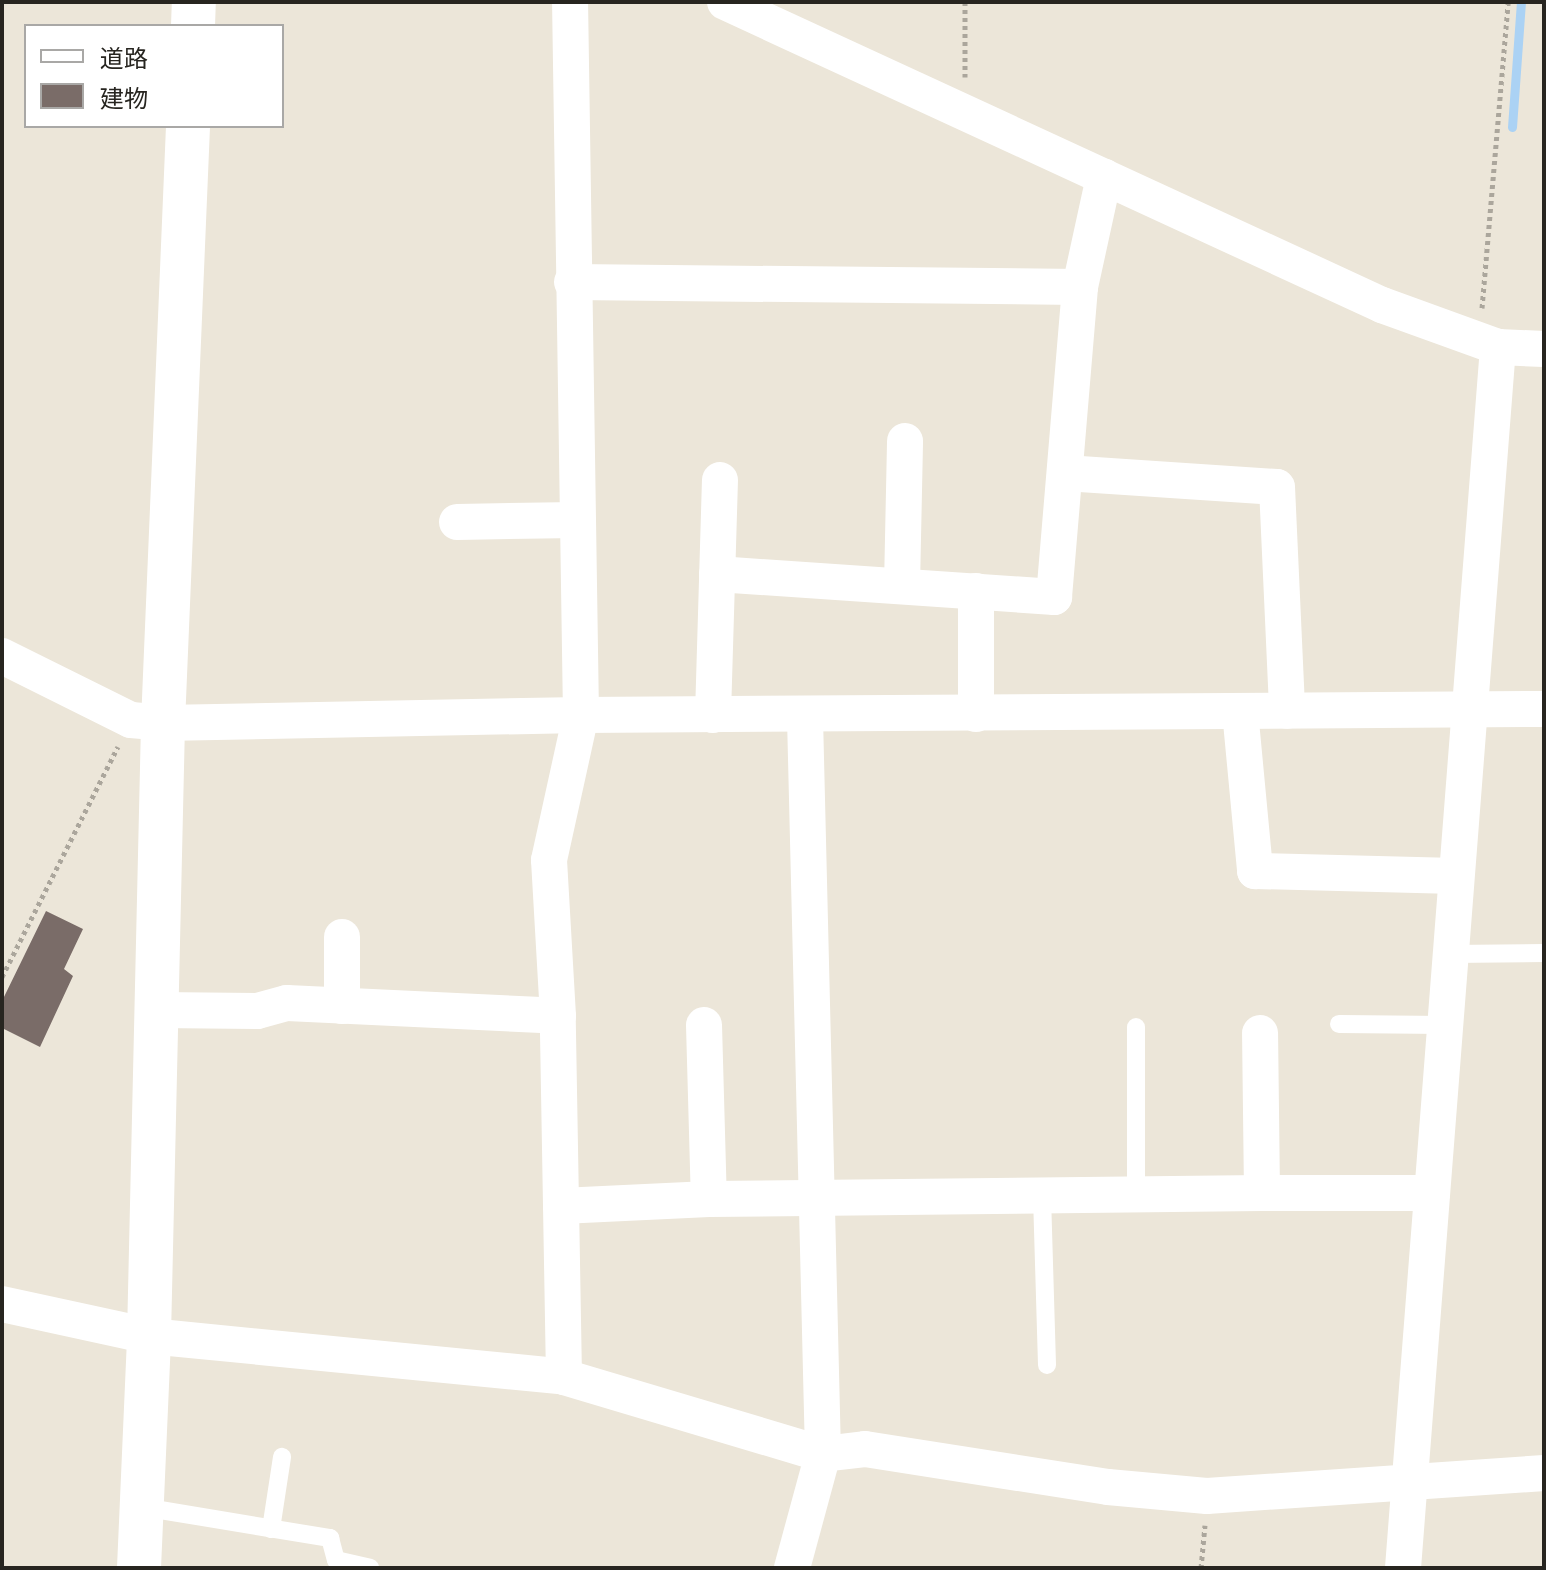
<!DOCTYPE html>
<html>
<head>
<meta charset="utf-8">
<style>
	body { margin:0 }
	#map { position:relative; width:1546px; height:1570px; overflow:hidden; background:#ece6d9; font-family:Mulish,"Noto Sans JP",sans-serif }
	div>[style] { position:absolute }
	.stream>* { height:9px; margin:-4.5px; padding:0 4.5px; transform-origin:4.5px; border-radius:4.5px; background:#abd2f4 }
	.building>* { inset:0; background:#7a6c68 }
	.path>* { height:5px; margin-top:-2.5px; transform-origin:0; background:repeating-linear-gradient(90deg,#aba69c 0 4px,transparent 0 8px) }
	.service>* { height:18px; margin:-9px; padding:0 9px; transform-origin:9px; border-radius:9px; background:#fff }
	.minor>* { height:36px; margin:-18px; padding:0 18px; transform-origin:18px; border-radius:18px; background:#fff }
	.tertiary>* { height:44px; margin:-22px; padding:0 22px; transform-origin:22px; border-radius:22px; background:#fff }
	span { translate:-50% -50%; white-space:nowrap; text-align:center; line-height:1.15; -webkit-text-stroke:6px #fff; paint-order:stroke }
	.frame { position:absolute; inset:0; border:4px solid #272520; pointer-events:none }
	.legend { position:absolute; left:24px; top:24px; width:260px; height:104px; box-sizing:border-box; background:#fff; border:2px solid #a9a8a6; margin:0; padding:10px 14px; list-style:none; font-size:24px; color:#272520 }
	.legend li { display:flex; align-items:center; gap:16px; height:40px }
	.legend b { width:40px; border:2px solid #a9a8a6 }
</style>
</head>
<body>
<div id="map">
	<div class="stream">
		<i style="left:1512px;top:127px;width:125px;rotate:-85.9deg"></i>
	</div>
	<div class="building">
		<i style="clip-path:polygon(46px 911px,83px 929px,64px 969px,73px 976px,40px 1047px,2px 1028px,2px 1001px)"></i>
	</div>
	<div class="path">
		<i style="left:965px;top:2px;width:75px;rotate:90deg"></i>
		<i style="left:1482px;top:308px;width:307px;rotate:-85.1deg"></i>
		<i style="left:2px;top:977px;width:258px;rotate:-63.3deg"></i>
		<i style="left:1201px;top:1568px;width:43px;rotate:-84.7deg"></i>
	</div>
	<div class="service">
		<i style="left:1450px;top:954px;width:94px;rotate:-0.6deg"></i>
		<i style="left:1339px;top:1024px;width:106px;rotate:0.5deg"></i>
		<i style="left:1136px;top:1027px;width:168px;rotate:90deg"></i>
		<i style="left:1042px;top:1196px;width:169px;rotate:88.3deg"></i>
		<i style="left:142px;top:1507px;width:191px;rotate:9.4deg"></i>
		<i style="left:330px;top:1538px;width:23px;rotate:75deg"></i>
		<i style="left:336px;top:1560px;width:35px;rotate:13deg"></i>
		<i style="left:271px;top:1529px;width:73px;rotate:-81.3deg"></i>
	</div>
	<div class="minor">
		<i style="left:725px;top:2px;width:724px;rotate:24.76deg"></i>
		<i style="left:1382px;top:305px;width:123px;rotate:19.9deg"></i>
		<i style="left:1498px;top:347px;width:46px;rotate:2.5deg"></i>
		<i style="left:572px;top:282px;width:508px;rotate:0.56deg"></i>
		<i style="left:1065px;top:473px;width:212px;rotate:3.8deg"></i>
		<i style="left:1277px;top:487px;width:224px;rotate:87.4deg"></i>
		<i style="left:457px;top:522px;width:120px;rotate:-1deg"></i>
		<i style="left:717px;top:574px;width:338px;rotate:3.9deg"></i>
		<i style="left:1054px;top:597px;width:311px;rotate:-85.2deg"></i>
		<i style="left:1080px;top:287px;width:113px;rotate:-77.7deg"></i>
		<i style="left:902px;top:586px;width:145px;rotate:-88.8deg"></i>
		<i style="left:976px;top:591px;width:123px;rotate:90deg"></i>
		<i style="left:2px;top:656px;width:144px;rotate:26.4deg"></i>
		<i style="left:131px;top:720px;width:32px;rotate:5deg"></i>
		<i style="left:163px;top:723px;width:418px;rotate:-1.1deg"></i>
		<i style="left:581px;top:715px;width:963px;rotate:-0.36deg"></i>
		<i style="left:1240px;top:711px;width:161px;rotate:84.6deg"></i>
		<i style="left:1255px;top:871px;width:201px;rotate:1.4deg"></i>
		<i style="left:713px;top:715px;width:235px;rotate:-88.3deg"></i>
		<i style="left:342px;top:1006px;width:69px;rotate:-90deg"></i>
		<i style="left:157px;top:1010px;width:100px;rotate:0.6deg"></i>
		<i style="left:257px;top:1011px;width:31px;rotate:-15deg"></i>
		<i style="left:287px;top:1003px;width:271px;rotate:2.7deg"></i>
		<i style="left:704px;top:1025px;width:174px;rotate:88.4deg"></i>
		<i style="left:1262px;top:1193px;width:170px"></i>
		<i style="left:561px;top:1206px;width:148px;rotate:-2.7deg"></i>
		<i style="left:709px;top:1199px;width:553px;rotate:-0.62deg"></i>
		<i style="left:1262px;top:1193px;width:160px;rotate:-90.7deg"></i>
		<i style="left:2px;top:1304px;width:150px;rotate:12.3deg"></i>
		<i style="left:149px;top:1336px;width:417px;rotate:5.6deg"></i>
		<i style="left:564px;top:1377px;width:270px;rotate:16.6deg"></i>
		<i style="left:823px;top:1454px;width:42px;rotate:-6.8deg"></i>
		<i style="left:865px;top:1449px;width:246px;rotate:8.9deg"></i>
		<i style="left:1108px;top:1487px;width:99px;rotate:5.2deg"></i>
		<i style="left:1207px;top:1496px;width:338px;rotate:-3.9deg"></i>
		<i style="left:564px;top:1377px;width:361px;rotate:-91deg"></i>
		<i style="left:558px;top:1016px;width:156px;rotate:-93.3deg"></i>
		<i style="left:549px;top:860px;width:148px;rotate:-77.6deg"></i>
		<i style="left:581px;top:715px;width:713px;rotate:-90.88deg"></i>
		<i style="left:792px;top:1568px;width:118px;rotate:-74.8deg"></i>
		<i style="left:823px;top:1454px;width:739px;rotate:-91.4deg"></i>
		<i style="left:1403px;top:1568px;width:1225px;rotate:-85.55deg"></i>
	</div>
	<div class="tertiary">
		<i style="left:193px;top:26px;width:24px;rotate:-88deg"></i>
		<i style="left:139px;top:1568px;width:232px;rotate:-87.5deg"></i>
		<i style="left:149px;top:1336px;width:613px;rotate:-88.69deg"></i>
		<i style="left:163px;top:723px;width:598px;rotate:-87.6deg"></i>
	</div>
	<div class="frame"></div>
	<ul class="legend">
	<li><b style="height:10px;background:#fff"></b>道路</li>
	<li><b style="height:22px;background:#7a6c68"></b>建物</li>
	</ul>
</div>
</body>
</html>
